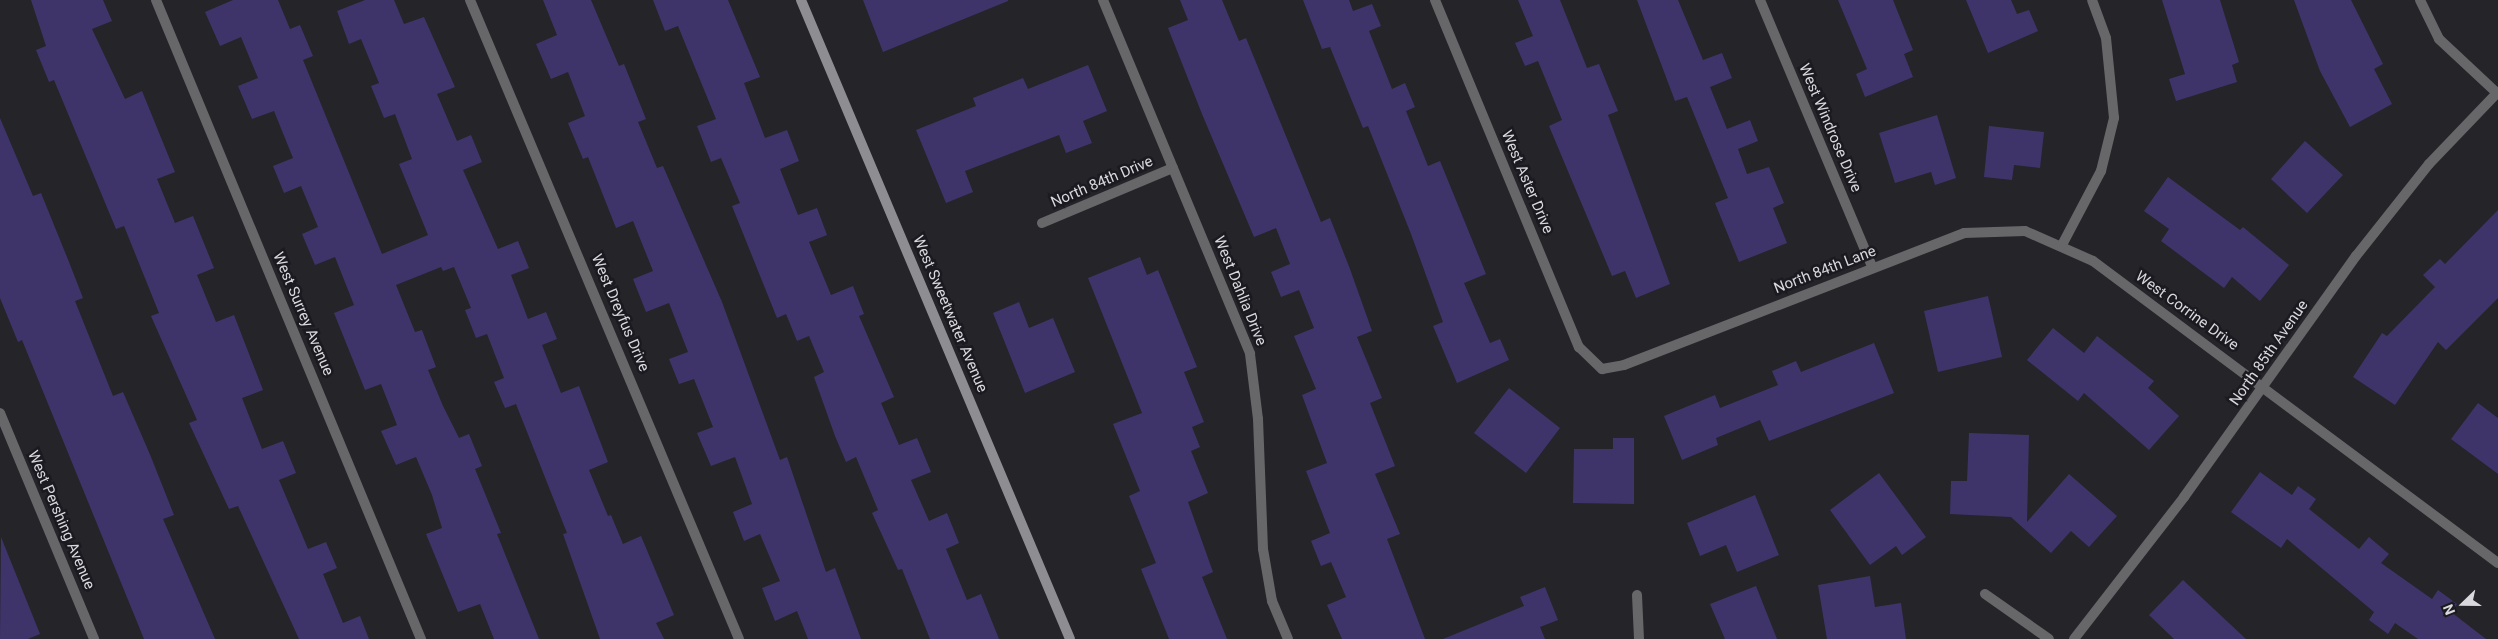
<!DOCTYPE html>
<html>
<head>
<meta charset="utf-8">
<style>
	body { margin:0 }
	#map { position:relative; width:2498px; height:639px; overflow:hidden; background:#242429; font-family:Roboto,sans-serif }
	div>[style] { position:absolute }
	.building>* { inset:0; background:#3f346a }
	.street>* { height:10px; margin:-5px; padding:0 5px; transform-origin:5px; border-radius:5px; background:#67676a }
	.secondary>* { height:10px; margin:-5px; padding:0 5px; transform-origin:5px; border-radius:5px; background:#8d8d92 }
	span { translate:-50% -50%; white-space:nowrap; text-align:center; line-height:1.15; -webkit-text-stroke:5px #1b1a20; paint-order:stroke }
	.street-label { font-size:15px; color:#d9d9dd }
	.north { position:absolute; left:2438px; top:579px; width:50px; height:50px; -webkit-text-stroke:4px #1b1a20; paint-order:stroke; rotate:248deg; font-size:14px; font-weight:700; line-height:20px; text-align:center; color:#d9d9dd }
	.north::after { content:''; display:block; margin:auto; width:18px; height:22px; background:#d9d9dd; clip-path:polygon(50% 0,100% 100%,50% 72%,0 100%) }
</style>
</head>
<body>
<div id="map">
	<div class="building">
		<i style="clip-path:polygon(31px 0,103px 0,112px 21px,92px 29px,125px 99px,142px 91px,175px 172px,157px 179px,175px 223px,193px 216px,214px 268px,197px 275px,216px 322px,234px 315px,263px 390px,242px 398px,262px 449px,283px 441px,296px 473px,279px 480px,308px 549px,326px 542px,337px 568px,323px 574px,343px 623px,360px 616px,369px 639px,299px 639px,238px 506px,229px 509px,189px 423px,197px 420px,151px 316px,159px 313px,124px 226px,116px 229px,54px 80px,49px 82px,36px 50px,46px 46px)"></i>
		<i style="clip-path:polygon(233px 0,278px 0,290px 29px,300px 25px,313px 56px,303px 60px,382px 254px,428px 235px,399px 164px,412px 159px,395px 114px,384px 118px,371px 86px,379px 83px,361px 39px,349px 44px,337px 11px,365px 0,394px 0,404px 24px,424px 17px,455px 87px,437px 94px,457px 141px,471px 135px,482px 162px,463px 170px,498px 249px,518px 241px,529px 268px,511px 275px,528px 319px,546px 312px,557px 339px,542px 345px,561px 393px,579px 386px,608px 462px,589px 470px,608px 516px,611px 515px,623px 544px,641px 536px,674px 615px,656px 623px,664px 639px,600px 639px,563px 534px,567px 533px,516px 404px,505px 408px,494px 382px,504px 378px,487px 334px,476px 338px,465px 310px,471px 308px,454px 267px,443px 271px,441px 267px,396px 285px,415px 332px,422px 330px,436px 367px,428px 370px,443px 406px,459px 438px,469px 434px,482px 466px,475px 469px,501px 533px,497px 534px,539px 639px,494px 639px,480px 604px,458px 612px,426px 534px,442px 528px,432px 495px,416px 457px,396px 465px,381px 431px,397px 425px,381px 384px,365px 390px,334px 313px,354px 305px,335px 257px,315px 265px,302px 234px,318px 227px,301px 186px,284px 193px,273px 166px,293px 158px,274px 111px,252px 119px,238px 86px,258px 78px,241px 37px,220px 46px,205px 12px)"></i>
		<i style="clip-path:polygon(543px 0,591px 0,619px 66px,624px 64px,646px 119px,638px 122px,657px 168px,663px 166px,722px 302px,780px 460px,787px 457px,826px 572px,835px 568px,861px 639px,808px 639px,797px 611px,775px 621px,762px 588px,780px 581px,760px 534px,744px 541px,733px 512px,752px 504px,735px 457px,711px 466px,697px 433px,713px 427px,694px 379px,679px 384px,669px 359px,688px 352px,669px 303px,646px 312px,633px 279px,653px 271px,633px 221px,616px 228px,588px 157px,583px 159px,568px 123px,585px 116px,568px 72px,551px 79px,536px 44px,557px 35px)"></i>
		<i style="clip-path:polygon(653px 0,728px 0,760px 77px,744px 83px,765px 138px,787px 130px,799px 161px,780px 169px,798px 215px,817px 208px,827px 235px,809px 242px,831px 295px,853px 286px,864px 314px,859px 316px,894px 397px,881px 403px,899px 445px,917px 438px,931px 472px,911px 480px,929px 521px,947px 513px,959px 543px,946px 549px,967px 600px,981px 594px,999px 639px,930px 639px,902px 569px,898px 570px,872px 513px,878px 510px,856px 457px,846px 462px,835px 436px,814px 377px,824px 372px,809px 336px,797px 341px,786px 314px,777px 318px,732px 206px,740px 203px,721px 158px,711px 162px,697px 126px,716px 119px,678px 26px,665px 31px)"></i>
		<i style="clip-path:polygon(863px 0,1008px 0,1008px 1px,883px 52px)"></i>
		<i style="clip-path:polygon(1180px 0,1222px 0,1239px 41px,1246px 38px,1321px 222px,1330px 218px,1350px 269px,1372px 331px,1357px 337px,1382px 398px,1370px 403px,1395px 466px,1375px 474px,1400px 534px,1387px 539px,1425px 639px,1342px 639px,1327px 605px,1346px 597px,1331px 562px,1321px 566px,1311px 541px,1330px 533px,1306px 471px,1327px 463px,1302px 395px,1316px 389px,1294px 336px,1314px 328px,1299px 290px,1281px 297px,1271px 272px,1290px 264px,1276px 228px,1254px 237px,1202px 114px,1168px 28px,1188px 20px)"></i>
		<i style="clip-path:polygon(1303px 0,1349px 0,1353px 11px,1372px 4px,1381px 26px,1369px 31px,1392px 89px,1405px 83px,1415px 107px,1406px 111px,1428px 166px,1440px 161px,1486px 274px,1464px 283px,1490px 343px,1500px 339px,1509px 360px,1457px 383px,1433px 326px,1443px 322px,1411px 234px,1368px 126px,1363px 128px,1330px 47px,1322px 49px)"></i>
		<i style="clip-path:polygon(1518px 0,1560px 0,1587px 68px,1599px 64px,1618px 111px,1608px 115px,1670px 284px,1636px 298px,1625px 271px,1612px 276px,1549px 126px,1562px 120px,1538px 61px,1525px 66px,1515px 43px,1533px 36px)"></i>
		<i style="clip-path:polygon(1637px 0,1678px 0,1703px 60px,1722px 53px,1732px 78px,1710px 87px,1727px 129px,1750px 120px,1758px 141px,1738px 149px,1747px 174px,1769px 167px,1784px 203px,1773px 208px,1787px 243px,1739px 262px,1715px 203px,1728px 198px,1687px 97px,1675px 101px)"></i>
		<i style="clip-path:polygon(1838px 0,1893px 0,1913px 50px,1904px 54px,1913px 77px,1865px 97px,1856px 74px,1867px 69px)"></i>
		<i style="clip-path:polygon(1966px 0,2011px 0,2017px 14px,2029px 10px,2038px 31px,1988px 53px)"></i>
		<i style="clip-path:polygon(2162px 0,2220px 0,2239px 62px,2232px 65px,2237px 82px,2176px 101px,2169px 79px,2185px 74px)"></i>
		<i style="clip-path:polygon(2294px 0,2351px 0,2383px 64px,2374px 69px,2392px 104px,2350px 127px,2320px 71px)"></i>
		<i style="clip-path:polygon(1088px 65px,1107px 111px,1083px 121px,1092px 143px,1066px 153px,1059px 135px,965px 171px,973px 192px,946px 203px,916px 130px,976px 106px,973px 98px,1023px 78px,1028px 89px)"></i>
		<i style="clip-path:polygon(1937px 115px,1956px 178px,1935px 185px,1931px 172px,1895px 183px,1879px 133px)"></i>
		<i style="clip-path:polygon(0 118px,33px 196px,41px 193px,69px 262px,83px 298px,75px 301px,113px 396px,123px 392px,151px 457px,174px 515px,163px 519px,215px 639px,144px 639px,22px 340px,18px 342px,0 298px)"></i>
		<i style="clip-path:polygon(1989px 126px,2044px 132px,2040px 168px,2014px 165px,2012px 180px,1984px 177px)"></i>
		<i style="clip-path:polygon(2305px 141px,2343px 175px,2307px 213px,2271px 179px)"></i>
		<i style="clip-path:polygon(2168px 177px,2240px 230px,2243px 227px,2289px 265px,2260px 301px,2232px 277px,2224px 288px,2161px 241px,2169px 229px,2144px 211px)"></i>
		<i style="clip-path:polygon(2498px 210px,2498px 298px,2446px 350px,2438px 342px,2395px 405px,2353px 377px,2382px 333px,2387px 336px,2435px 287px,2423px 275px,2440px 259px,2445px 264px)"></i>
		<i style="clip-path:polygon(1140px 257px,1147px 275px,1158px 270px,1197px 367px,1184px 372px,1204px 422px,1192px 427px,1200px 447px,1191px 451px,1208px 493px,1188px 502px,1213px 572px,1202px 577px,1227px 639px,1169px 639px,1141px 569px,1156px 563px,1129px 496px,1140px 491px,1113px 424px,1142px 413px,1088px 278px)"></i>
		<i style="clip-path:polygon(1988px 296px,2002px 357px,1938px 372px,1924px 311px)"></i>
		<i style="clip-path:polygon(1019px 302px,1029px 328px,1053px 318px,1075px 372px,1025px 393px,993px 313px)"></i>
		<i style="clip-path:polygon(2053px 328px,2084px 353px,2097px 336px,2154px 381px,2148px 388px,2179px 416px,2149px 450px,2084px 393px,2078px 401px,2027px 360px)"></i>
		<i style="clip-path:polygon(1874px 343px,1894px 393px,1769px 441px,1760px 420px,1716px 438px,1718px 445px,1682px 460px,1664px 416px,1715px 395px,1720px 408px,1778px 385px,1772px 371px,1796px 361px,1801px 372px)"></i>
		<i style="clip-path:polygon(1509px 388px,1560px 428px,1526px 473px,1474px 433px)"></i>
		<i style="clip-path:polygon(2478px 403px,2498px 418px,2498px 474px,2451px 439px)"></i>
		<i style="clip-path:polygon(1969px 433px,2029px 435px,2027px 522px,2069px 474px,2117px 516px,2089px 547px,2071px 531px,2051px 553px,2011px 517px,1950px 514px,1951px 481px,1967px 481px)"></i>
		<i style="clip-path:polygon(1613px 438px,1634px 438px,1634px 504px,1573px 503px,1574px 449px,1613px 449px)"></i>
		<i style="clip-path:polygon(2260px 472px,2292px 495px,2298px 486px,2316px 499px,2309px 509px,2359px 549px,2369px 537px,2389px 554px,2381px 563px,2432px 599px,2438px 590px,2457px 604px,2451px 612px,2486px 639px,2418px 639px,2395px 623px,2388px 634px,2369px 620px,2374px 612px,2287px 539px,2281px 548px,2231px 512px)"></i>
		<i style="clip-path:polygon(1879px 473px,1926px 537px,1902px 555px,1896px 546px,1870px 565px,1830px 510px)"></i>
		<i style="clip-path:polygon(1755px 495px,1779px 555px,1737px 572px,1726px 545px,1700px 556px,1687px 523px)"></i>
		<i style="clip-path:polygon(1px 537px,40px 634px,28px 639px,0 639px)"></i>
		<i style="clip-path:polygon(1870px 576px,1875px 607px,1901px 603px,1906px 639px,1827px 639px,1818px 585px)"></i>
		<i style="clip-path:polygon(2183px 580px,2246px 639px,2174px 639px,2149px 615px)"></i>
		<i style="clip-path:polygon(1756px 586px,1777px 639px,1725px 639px,1710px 604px)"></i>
		<i style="clip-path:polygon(1545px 587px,1558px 620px,1540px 627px,1545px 639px,1443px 639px,1524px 606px,1520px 597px)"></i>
	</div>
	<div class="street">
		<i style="left:156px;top:0;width:692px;rotate:67.48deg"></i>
		<i style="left:470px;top:0;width:693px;rotate:67.17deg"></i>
		<i style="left:1103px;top:0;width:383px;rotate:67.4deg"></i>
		<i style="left:1250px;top:354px;width:65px;rotate:83deg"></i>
		<i style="left:1258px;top:419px;width:130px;rotate:87.8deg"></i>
		<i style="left:1263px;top:549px;width:53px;rotate:80.2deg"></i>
		<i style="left:1272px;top:601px;width:41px;rotate:67.2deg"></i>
		<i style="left:1435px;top:0;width:376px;rotate:67.5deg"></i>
		<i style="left:1579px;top:347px;width:32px;rotate:44deg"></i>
		<i style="left:1602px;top:369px;width:22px;rotate:-10deg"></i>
		<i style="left:1624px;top:365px;width:365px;rotate:-21.2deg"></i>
		<i style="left:1964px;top:233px;width:61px;rotate:-1.9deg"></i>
		<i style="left:2025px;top:231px;width:74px;rotate:23.8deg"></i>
		<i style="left:2093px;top:261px;width:505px;rotate:36.71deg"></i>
		<i style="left:1760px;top:0;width:290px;rotate:67.2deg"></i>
		<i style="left:2420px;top:0;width:43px;rotate:64deg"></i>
		<i style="left:2439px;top:39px;width:79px;rotate:43deg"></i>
		<i style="left:1042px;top:223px;width:142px;rotate:-22.8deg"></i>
		<i style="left:2062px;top:245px;width:84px;rotate:-62.2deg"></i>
		<i style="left:2101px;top:171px;width:55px;rotate:-76.2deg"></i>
		<i style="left:2114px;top:118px;width:80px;rotate:-95.7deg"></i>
		<i style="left:2106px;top:38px;width:40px;rotate:-110.2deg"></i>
		<i style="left:0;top:413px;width:245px;rotate:67.4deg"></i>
		<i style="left:1985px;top:594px;width:78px;rotate:35.1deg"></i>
		<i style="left:1637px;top:595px;width:44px;rotate:87.4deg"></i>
		<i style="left:2074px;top:639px;width:180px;rotate:-52.2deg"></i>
		<i style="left:2184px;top:497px;width:296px;rotate:-54.5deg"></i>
		<i style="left:2356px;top:256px;width:117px;rotate:-51.6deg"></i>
		<i style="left:2429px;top:164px;width:100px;rotate:-46.2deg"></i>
	</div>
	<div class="secondary">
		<i style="left:801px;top:0;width:693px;rotate:67.17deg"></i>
	</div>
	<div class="street-label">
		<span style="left:1830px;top:128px;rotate:67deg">West Windrose Drive</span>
		<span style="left:1102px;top:182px;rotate:-23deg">North 84th Drive</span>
		<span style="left:1527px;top:182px;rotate:67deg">West Aster Drive</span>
		<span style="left:1825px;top:270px;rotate:-21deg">North 84th Lane</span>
		<span style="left:1240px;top:291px;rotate:68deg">West Dahlia Drive</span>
		<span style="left:2187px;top:311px;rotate:36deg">West Corrine Drive</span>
		<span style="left:620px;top:313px;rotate:67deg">West Dreyfus Drive</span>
		<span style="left:303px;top:314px;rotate:67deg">West Surrey Avenue</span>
		<span style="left:950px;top:314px;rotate:67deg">West Sweetwater Avenue</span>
		<span style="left:2269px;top:353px;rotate:-55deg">North 85th Avenue</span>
		<span style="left:61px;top:520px;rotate:67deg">West Pershing Avenue</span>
	</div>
	<div class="north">N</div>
</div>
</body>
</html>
